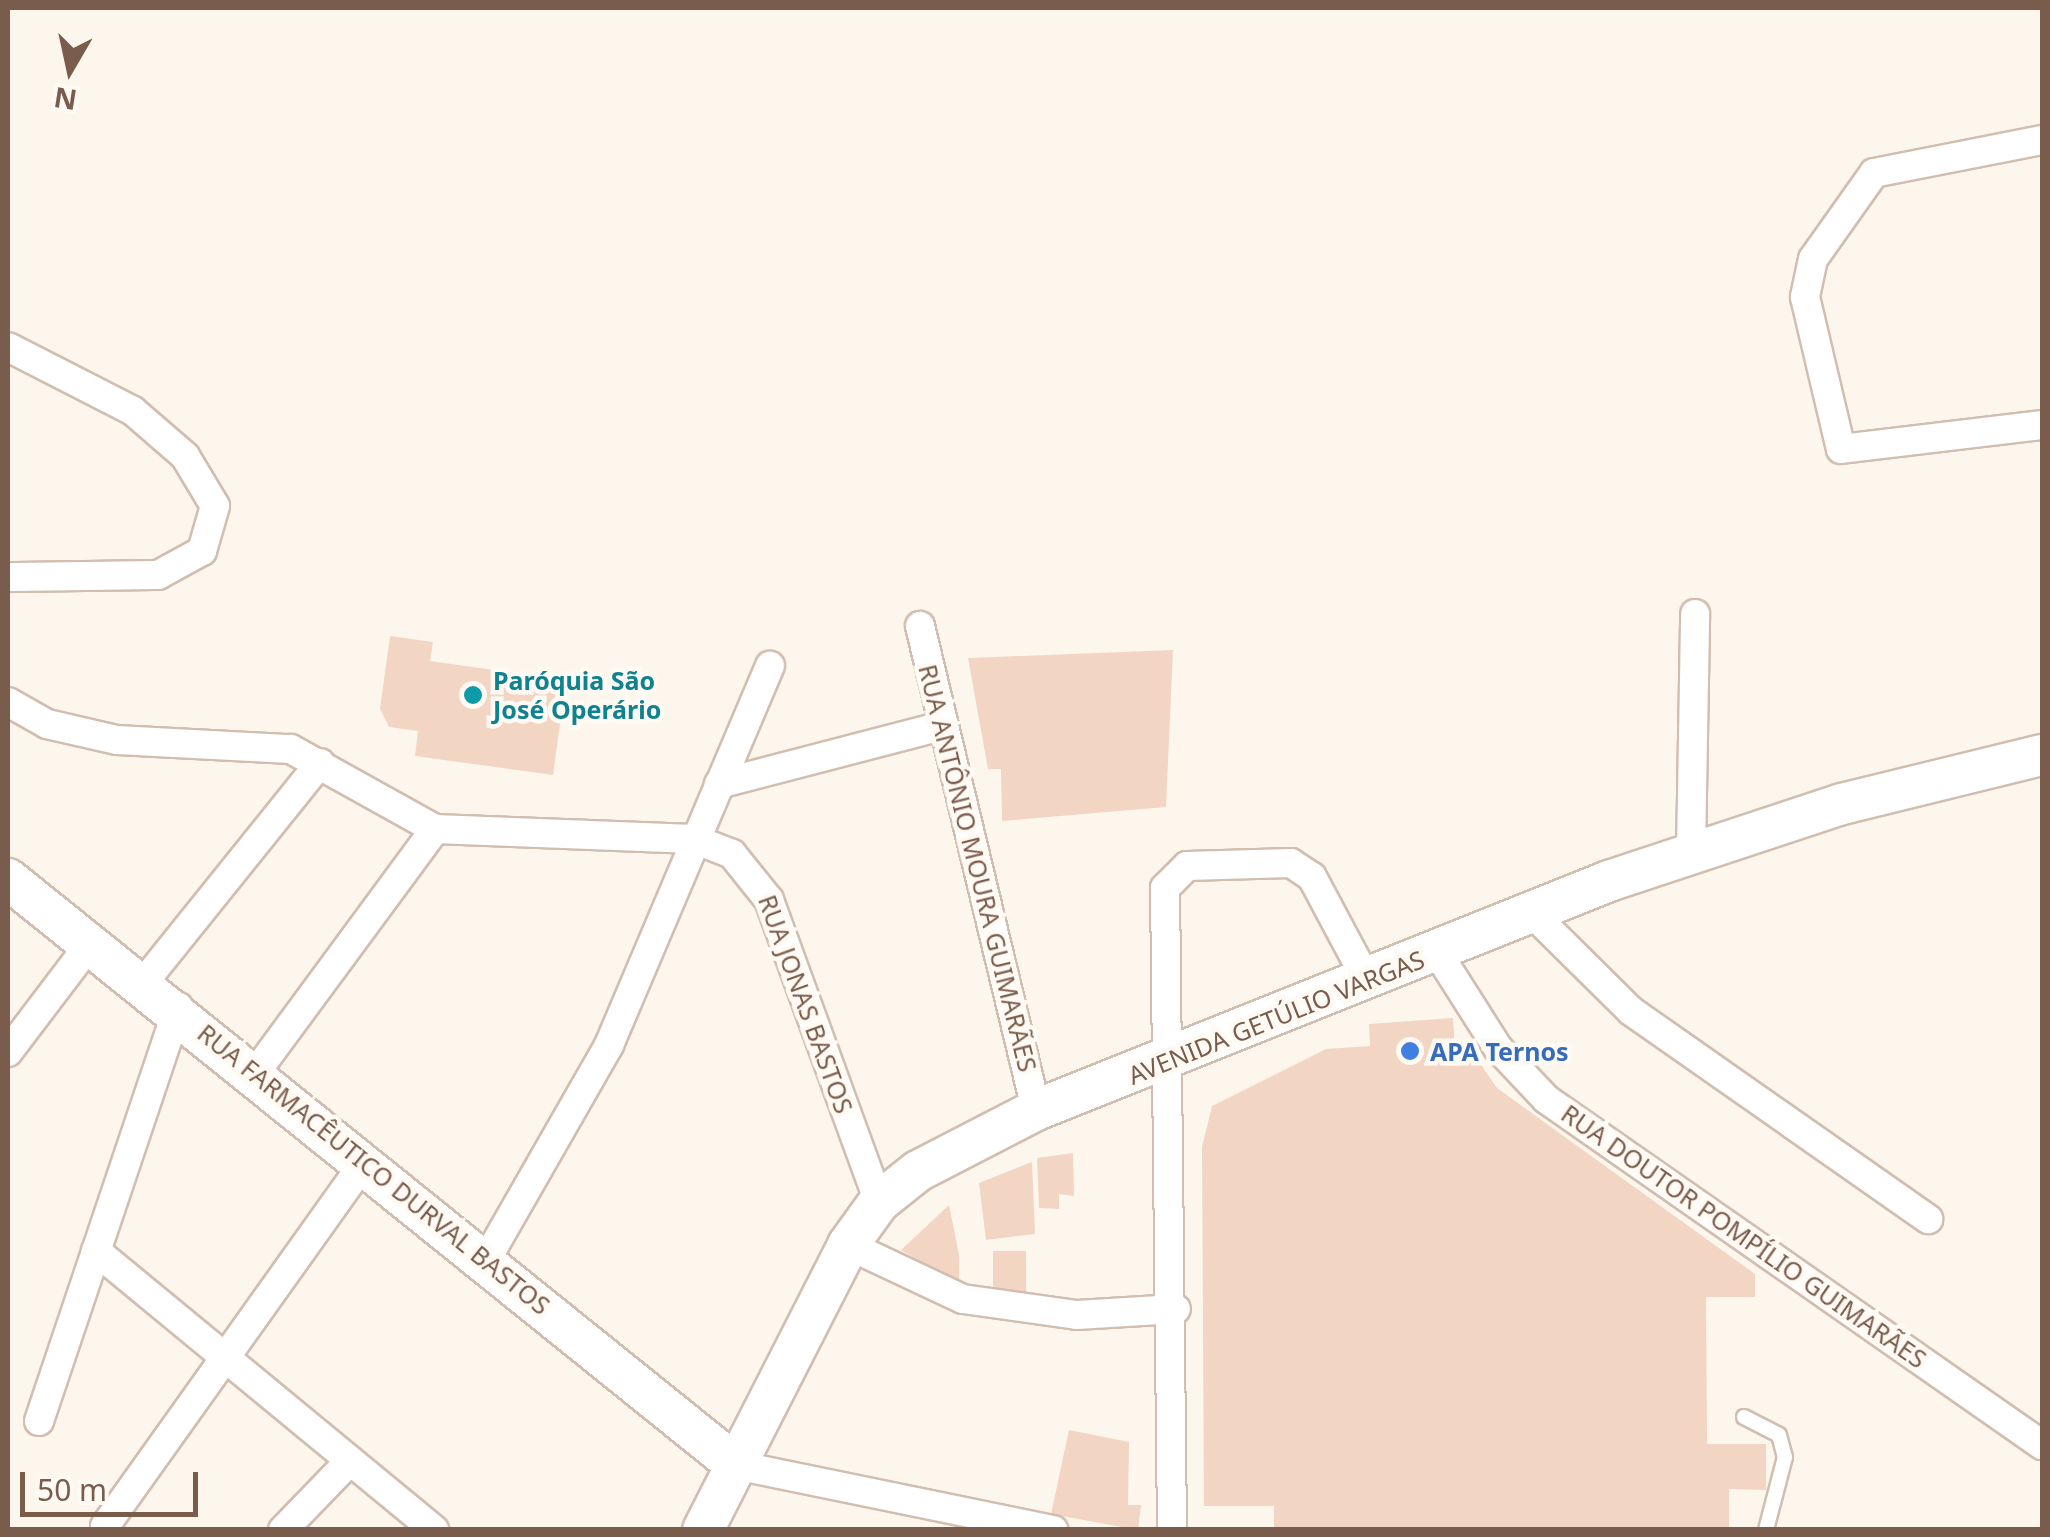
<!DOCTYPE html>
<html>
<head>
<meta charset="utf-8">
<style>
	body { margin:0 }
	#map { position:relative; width:2050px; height:1537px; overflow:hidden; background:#fdf6ec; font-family:"Noto Sans",sans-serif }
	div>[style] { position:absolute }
	.building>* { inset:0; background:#f3d5c3 }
	.roads { filter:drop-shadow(2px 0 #d1beb0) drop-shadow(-2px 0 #d1beb0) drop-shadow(0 2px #d1beb0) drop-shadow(0 -2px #d1beb0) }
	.service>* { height:14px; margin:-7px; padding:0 7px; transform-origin:7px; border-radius:7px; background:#fff }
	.minor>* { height:28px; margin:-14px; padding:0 14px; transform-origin:14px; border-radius:14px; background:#fff }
	.secondary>* { height:40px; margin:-20px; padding:0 20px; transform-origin:20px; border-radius:20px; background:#fff }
	.dots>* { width:28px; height:28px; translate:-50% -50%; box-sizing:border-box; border:5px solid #fffaf3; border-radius:50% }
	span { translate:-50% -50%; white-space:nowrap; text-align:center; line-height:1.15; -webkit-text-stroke:9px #fffaf3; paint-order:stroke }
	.culture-label { font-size:25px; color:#0d838f; font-weight:700 }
	.left { translate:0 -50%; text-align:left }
	.street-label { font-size:25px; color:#7a5c4d }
	.shop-label { font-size:25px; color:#366cbe; font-weight:700 }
	.frame { position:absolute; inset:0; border:10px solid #7a5c4d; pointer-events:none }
	.north { position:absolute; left:20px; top:20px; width:100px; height:100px; -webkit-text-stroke:8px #fffaf3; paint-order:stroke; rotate:189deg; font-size:28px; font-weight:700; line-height:40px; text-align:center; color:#7a5c4d }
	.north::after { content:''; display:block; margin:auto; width:35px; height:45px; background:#7a5c4d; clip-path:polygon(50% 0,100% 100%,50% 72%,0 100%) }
	.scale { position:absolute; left:20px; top:1472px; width:178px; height:45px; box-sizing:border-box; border:5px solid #7a5c4d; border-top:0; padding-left:12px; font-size:30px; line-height:35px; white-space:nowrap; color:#7a5c4d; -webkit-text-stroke:8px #fffaf3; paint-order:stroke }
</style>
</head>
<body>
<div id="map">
	<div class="building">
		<i style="clip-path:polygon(390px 636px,433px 642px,430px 661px,566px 680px,553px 775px,415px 756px,418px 731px,389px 727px,380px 709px)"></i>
		<i style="clip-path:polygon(1173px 650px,1166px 807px,1002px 821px,1001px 769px,988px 769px,968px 658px)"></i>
		<i style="clip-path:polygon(1453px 1018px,1455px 1047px,1468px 1046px,1497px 1088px,1755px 1274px,1755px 1297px,1706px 1297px,1707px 1444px,1766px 1444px,1766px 1490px,1729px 1489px,1729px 1530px,1274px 1530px,1274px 1506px,1204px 1506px,1202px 1147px,1212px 1106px,1326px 1049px,1370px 1046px,1369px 1024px)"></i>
		<i style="clip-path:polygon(1073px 1153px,1074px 1196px,1059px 1194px,1059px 1209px,1039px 1208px,1037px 1158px)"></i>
		<i style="clip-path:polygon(1032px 1162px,1035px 1234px,986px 1240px,979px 1183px)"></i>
		<i style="clip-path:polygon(949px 1205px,959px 1255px,959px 1284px,901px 1250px)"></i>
		<i style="clip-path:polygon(993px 1251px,1026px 1251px,1026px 1298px,993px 1298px)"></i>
		<i style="clip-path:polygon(1069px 1430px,1129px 1442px,1128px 1505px,1141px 1505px,1138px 1530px,1051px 1514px)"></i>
	</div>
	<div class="roads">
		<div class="service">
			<i style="left:1744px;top:1417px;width:39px;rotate:27deg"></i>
			<i style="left:1779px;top:1435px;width:23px;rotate:75deg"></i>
			<i style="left:1785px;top:1457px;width:75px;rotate:104.6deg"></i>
		</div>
		<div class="minor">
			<i style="left:2042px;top:140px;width:171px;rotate:168.9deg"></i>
			<i style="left:1874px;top:173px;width:105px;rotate:125.3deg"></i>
			<i style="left:1813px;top:259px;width:39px;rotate:102deg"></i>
			<i style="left:1805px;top:297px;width:156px;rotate:76.7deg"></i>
			<i style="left:1841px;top:449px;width:202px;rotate:-6.8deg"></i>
			<i style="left:8px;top:347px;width:140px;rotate:27.1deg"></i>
			<i style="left:133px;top:411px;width:69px;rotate:40.9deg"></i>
			<i style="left:185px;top:456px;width:58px;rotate:59deg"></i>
			<i style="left:215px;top:506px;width:47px;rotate:106.1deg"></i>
			<i style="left:202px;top:551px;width:50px;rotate:151.4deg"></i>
			<i style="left:158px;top:575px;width:150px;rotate:179.2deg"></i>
			<i style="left:920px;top:626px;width:498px;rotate:76.5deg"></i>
			<i style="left:8px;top:702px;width:45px;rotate:29.4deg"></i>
			<i style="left:47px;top:724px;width:72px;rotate:12.9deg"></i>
			<i style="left:117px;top:740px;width:174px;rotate:3deg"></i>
			<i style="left:291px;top:749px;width:165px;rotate:29.1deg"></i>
			<i style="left:435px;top:829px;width:259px;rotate:2.2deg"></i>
			<i style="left:694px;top:839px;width:41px;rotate:21.5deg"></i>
			<i style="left:732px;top:854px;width:59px;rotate:51.2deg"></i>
			<i style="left:769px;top:900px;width:321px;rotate:70deg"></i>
			<i style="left:719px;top:784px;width:229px;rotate:-14.6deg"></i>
			<i style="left:1691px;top:852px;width:238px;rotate:-89deg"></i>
			<i style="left:1534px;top:915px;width:136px;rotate:44.7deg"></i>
			<i style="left:1631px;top:1011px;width:363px;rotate:35deg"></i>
			<i style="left:1437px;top:952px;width:114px;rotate:57.6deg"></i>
			<i style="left:1498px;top:1048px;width:70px;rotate:46.7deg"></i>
			<i style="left:1546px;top:1099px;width:605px;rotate:34.9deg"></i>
			<i style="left:144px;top:982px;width:281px;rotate:-51.2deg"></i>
			<i style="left:8px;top:1052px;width:136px;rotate:-52.8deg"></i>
			<i style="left:256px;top:1072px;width:302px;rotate:-53.6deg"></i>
			<i style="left:848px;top:1245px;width:127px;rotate:25.2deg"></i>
			<i style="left:963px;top:1299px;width:115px;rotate:8deg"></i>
			<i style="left:1077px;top:1315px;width:99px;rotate:-3.5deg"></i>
			<i style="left:96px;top:1251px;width:438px;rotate:39.5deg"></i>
			<i style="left:486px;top:1260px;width:248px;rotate:-60.2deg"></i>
			<i style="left:609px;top:1045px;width:412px;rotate:-67deg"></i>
			<i style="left:39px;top:1421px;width:437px;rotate:-71.4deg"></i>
			<i style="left:736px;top:1465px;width:324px;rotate:11.6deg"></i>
			<i style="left:105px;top:1526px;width:445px;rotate:-54.5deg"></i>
			<i style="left:283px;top:1530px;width:95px;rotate:-45.9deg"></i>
			<i style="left:1172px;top:1530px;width:642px;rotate:-90.62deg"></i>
			<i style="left:1165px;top:888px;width:31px;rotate:-45deg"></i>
			<i style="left:1187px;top:866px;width:104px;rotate:-1.7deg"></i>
			<i style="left:1291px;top:863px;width:25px;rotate:34deg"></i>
			<i style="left:1312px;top:877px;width:119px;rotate:61.9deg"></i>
		</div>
		<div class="secondary">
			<i style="left:8px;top:879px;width:935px;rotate:38.83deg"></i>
			<i style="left:703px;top:1530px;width:320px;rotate:-63deg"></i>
			<i style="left:848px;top:1245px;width:53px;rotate:-54.2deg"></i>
			<i style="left:879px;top:1202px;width:50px;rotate:-38.5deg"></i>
			<i style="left:918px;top:1171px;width:133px;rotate:-27.3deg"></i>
			<i style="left:1036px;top:1110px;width:617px;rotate:-21.78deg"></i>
			<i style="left:1609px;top:881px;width:245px;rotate:-18.3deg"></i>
			<i style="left:1842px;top:804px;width:206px;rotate:-13.8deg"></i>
		</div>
	</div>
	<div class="dots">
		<i style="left:473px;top:695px;background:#0f9aa8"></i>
		<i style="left:1410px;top:1051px;background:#3f7fe0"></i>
	</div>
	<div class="culture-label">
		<span class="left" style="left:493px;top:695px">Paróquia São<br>José Operário</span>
	</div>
	<div class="street-label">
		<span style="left:978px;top:868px;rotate:76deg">RUA ANTÔNIO MOURA GUIMARÃES</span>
		<span style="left:806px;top:1004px;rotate:70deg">RUA JONAS BASTOS</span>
		<span style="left:1276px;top:1017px;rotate:-22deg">AVENIDA GETÚLIO VARGAS</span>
		<span style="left:374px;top:1169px;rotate:39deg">RUA FARMACÊUTICO DURVAL BASTOS</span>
		<span style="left:1744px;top:1236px;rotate:35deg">RUA DOUTOR POMPÍLIO GUIMARÃES</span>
	</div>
	<div class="shop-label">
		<span class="left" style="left:1430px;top:1051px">APA Ternos</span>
	</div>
	<div class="frame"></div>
	<div class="north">N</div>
	<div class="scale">50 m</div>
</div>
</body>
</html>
